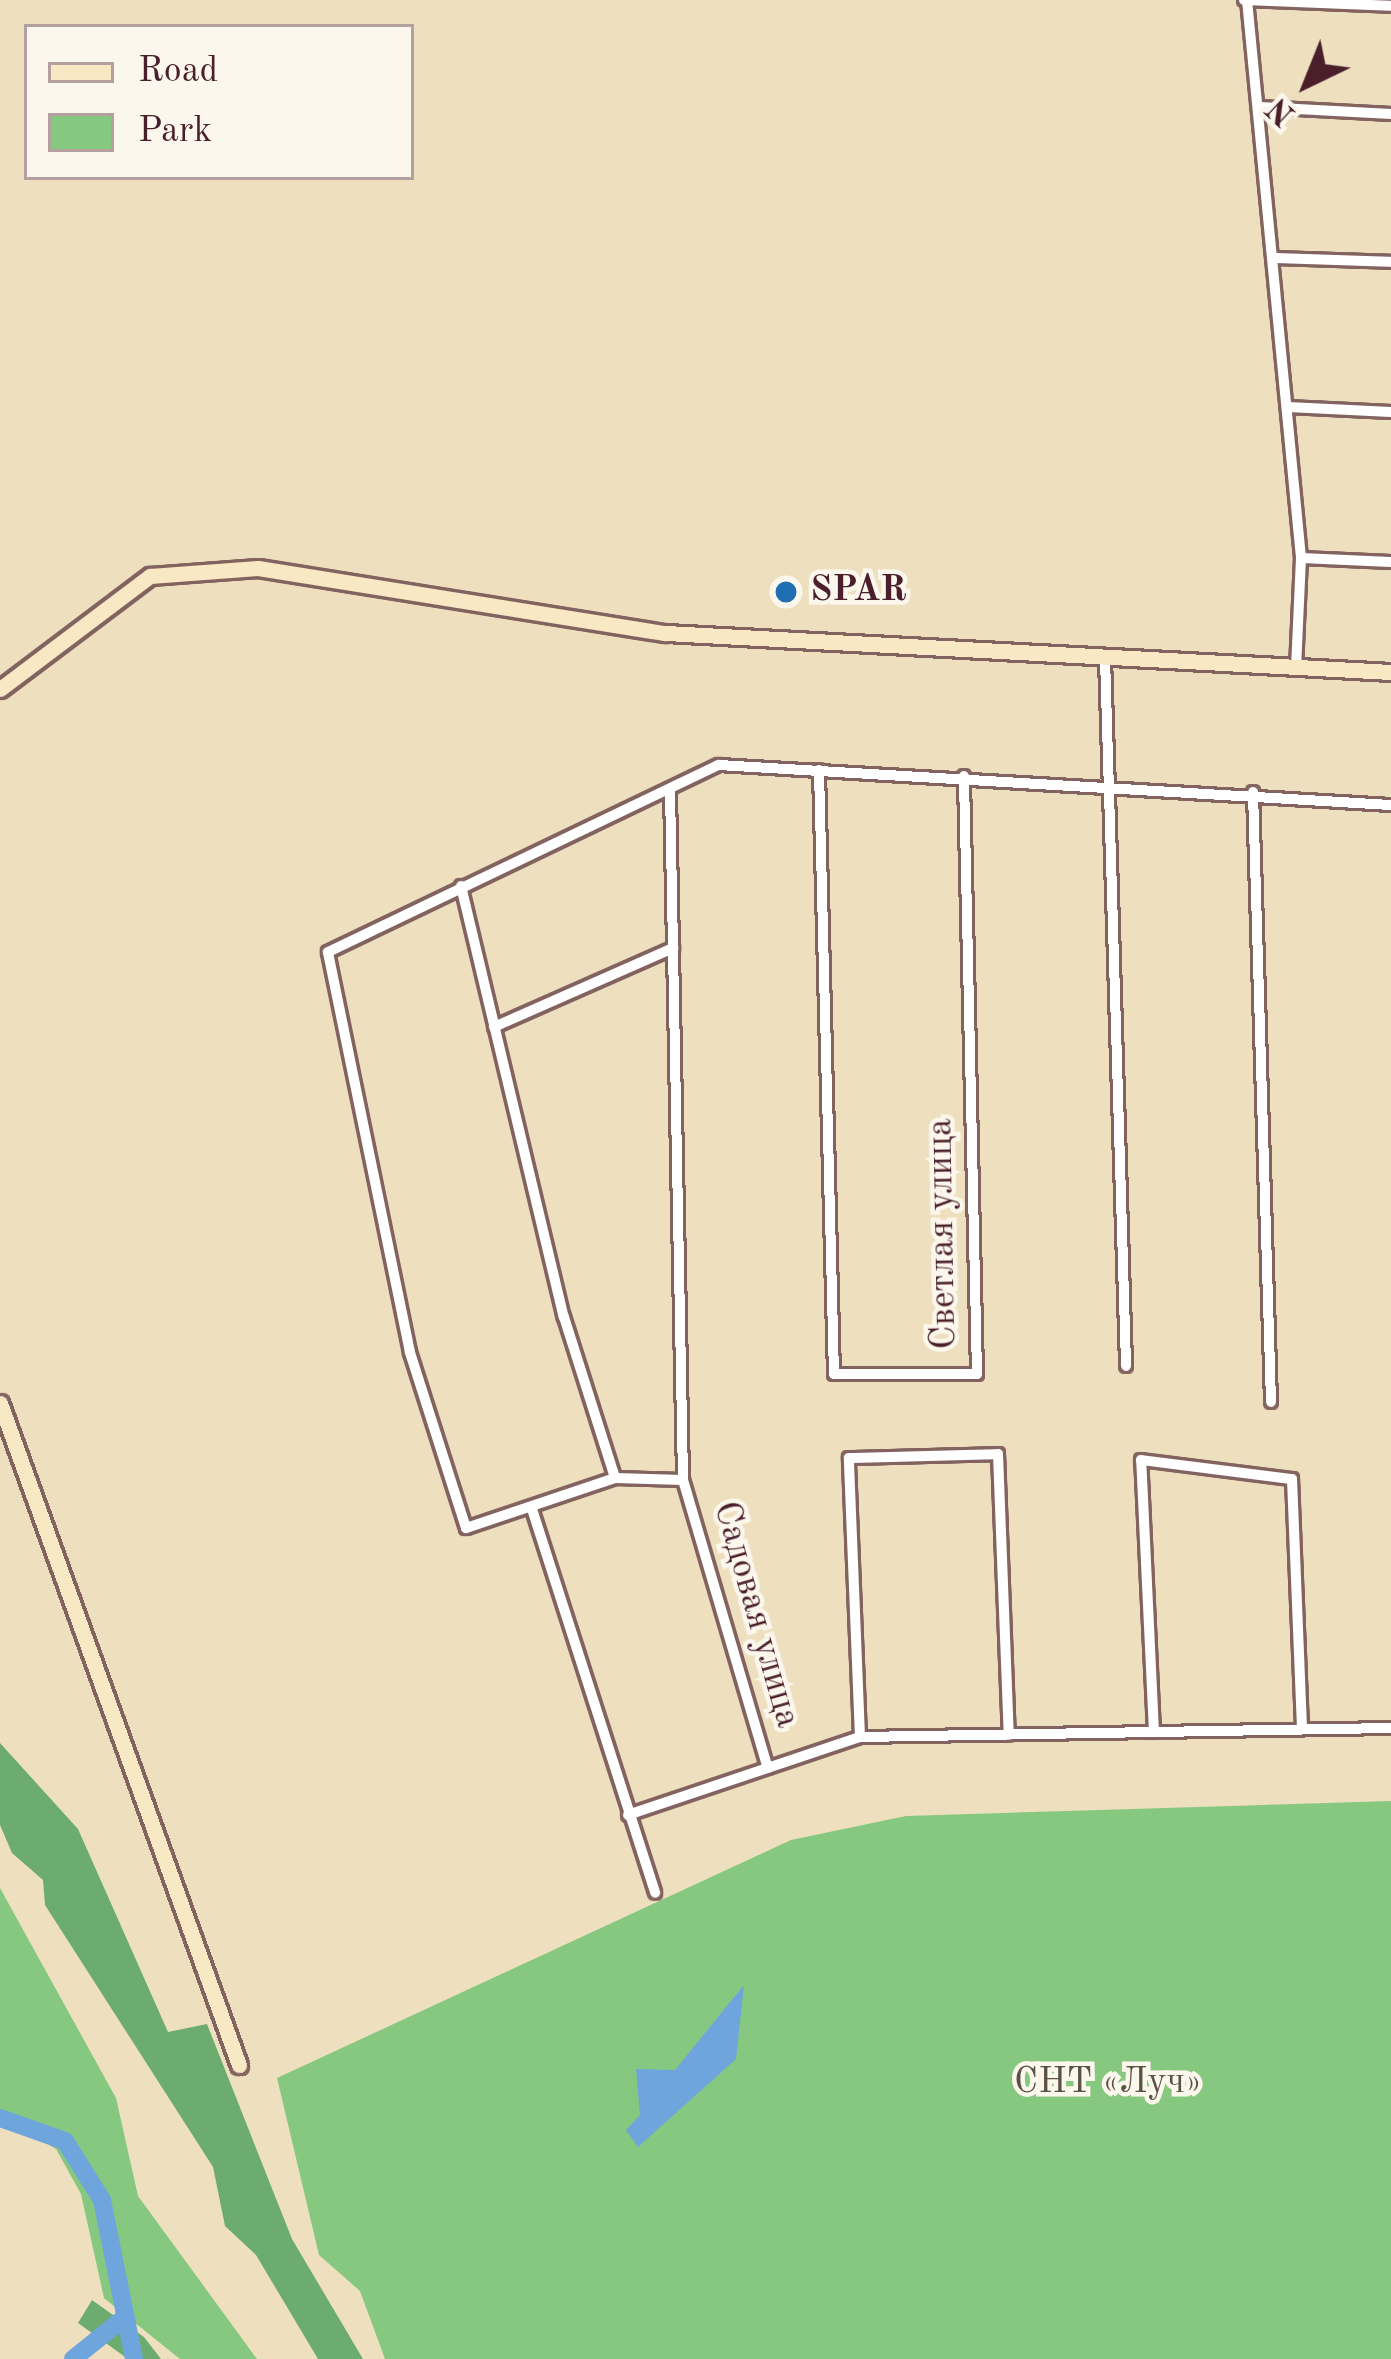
<!DOCTYPE html>
<html>
<head>
<meta charset="utf-8">
<style>
	body { margin:0 }
	#map { position:relative; width:1391px; height:2359px; overflow:hidden; background:#eee0bf; font-family:"Old Standard TT",serif }
	div>[style] { position:absolute }
	.green>* { inset:0; background:#86c880 }
	.forest>* { inset:0; background:#6cac6e }
	.water>* { inset:0; background:#6ea5dd }
	.river>* { height:18px; margin:-9px; padding:0 9px; transform-origin:9px; border-radius:9px; background:#6ea5dd }
	.roads { filter:drop-shadow(3px 0 #83635f) drop-shadow(-3px 0 #83635f) drop-shadow(0 3px #83635f) drop-shadow(0 -3px #83635f) }
	.street>* { height:10px; margin:-5px; padding:0 5px; transform-origin:5px; border-radius:5px; background:#fff }
	.secondary>* { height:15px; margin:-7.5px; padding:0 7.5px; transform-origin:7.5px; border-radius:7.5px; background:#f8e8c3 }
	.dots>* { width:33px; height:33px; translate:-50% -50%; box-sizing:border-box; border:6px solid #fbf7ec; border-radius:50% }
	span { translate:-50% -50%; white-space:nowrap; text-align:center; line-height:1.15; -webkit-text-stroke:9px #fbf7ec; paint-order:stroke }
	.poi-label { font-size:36px; color:#4a1f2b; font-weight:700 }
	.left { translate:0 -50%; text-align:left }
	.street-label { font-size:36px; color:#4a1f2b }
	.park-label { font-size:36px; color:#5c5244 }
	.legend { position:absolute; left:24px; top:24px; width:390px; height:156px; box-sizing:border-box; background:#fbf7ec; border:3px solid #b4a19f; margin:0; padding:15px 21px; list-style:none; font-size:36px; color:#4a1f2b }
	.legend li { display:flex; align-items:center; gap:24px; height:60px }
	.legend b { width:60px; border:3px solid #b4a19f }
	.north { position:absolute; left:1247px; top:24px; width:120px; height:120px; -webkit-text-stroke:9px #fbf7ec; paint-order:stroke; rotate:223deg; font-size:33px; font-weight:700; line-height:48px; text-align:center; color:#4a1f2b }
	.north::after { content:''; display:block; margin:auto; width:42px; height:54px; background:#4a1f2b; clip-path:polygon(50% 0,100% 100%,50% 72%,0 100%) }
</style>
</head>
<body>
<div id="map">
	<div class="green">
		<i style="clip-path:polygon(1391px 1801px,1391px 2359px,385px 2359px,360px 2291px,319px 2255px,277px 2078px,791px 1840px,906px 1816px)"></i>
		<i style="clip-path:polygon(0 1888px,116px 2098px,138px 2196px,257px 2359px,180px 2359px,104px 2298px,81px 2194px,56px 2149px,0 2116px)"></i>
	</div>
	<div class="forest">
		<i style="clip-path:polygon(0 1743px,78px 1829px,168px 2032px,207px 2024px,292px 2239px,363px 2359px,318px 2359px,256px 2255px,225px 2226px,213px 2167px,45px 1905px,43px 1880px,12px 1853px,0 1825px)"></i>
		<i style="clip-path:polygon(92px 2300px,144px 2337px,161px 2359px,128px 2359px,78px 2323px)"></i>
	</div>
	<div class="water">
		<i style="clip-path:polygon(744px 1985px,736px 2059px,638px 2147px,626px 2130px,640px 2115px,636px 2069px,675px 2070px)"></i>
	</div>
	<div class="river">
		<i style="left:0;top:2118px;width:69px;rotate:19.5deg"></i>
		<i style="left:65px;top:2141px;width:70px;rotate:57.9deg"></i>
		<i style="left:102px;top:2200px;width:162px;rotate:78.6deg"></i>
		<i style="left:73px;top:2359px;width:65px;rotate:-38.8deg"></i>
	</div>
	<div class="roads">
		<div class="street">
			<i style="left:1244px;top:0;width:147px;rotate:2.3deg"></i>
			<i style="left:1247px;top:0;width:561px;rotate:84.47deg"></i>
			<i style="left:1301px;top:558px;width:109px;rotate:92.6deg"></i>
			<i style="left:1260px;top:107px;width:131px;rotate:3.1deg"></i>
			<i style="left:1273px;top:258px;width:118px;rotate:1.9deg"></i>
			<i style="left:1288px;top:407px;width:103px;rotate:2.8deg"></i>
			<i style="left:1301px;top:558px;width:90px;rotate:2.5deg"></i>
			<i style="left:1105px;top:657px;width:709px;rotate:88.3deg"></i>
			<i style="left:819px;top:770px;width:604px;rotate:88.58deg"></i>
			<i style="left:834px;top:1374px;width:143px"></i>
			<i style="left:977px;top:1374px;width:598px;rotate:-91.25deg"></i>
			<i style="left:670px;top:789px;width:691px;rotate:88.92deg"></i>
			<i style="left:683px;top:1480px;width:300px;rotate:73.6deg"></i>
			<i style="left:1253px;top:792px;width:610px;rotate:88.31deg"></i>
			<i style="left:461px;top:886px;width:443px;rotate:76.6deg"></i>
			<i style="left:564px;top:1317px;width:169px;rotate:72.4deg"></i>
			<i style="left:494px;top:1027px;width:196px;rotate:-23.8deg"></i>
			<i style="left:683px;top:1480px;width:68px;rotate:-178.3deg"></i>
			<i style="left:615px;top:1478px;width:157px;rotate:161.4deg"></i>
			<i style="left:466px;top:1528px;width:185px;rotate:-107.7deg"></i>
			<i style="left:410px;top:1352px;width:408px;rotate:-101.6deg"></i>
			<i style="left:328px;top:952px;width:433px;rotate:-25.6deg"></i>
			<i style="left:719px;top:765px;width:673px;rotate:3.41deg"></i>
			<i style="left:532px;top:1509px;width:403px;rotate:72.2deg"></i>
			<i style="left:1154px;top:1732px;width:272px;rotate:-92.7deg"></i>
			<i style="left:1141px;top:1460px;width:152px;rotate:7.2deg"></i>
			<i style="left:1292px;top:1479px;width:250px;rotate:87.7deg"></i>
			<i style="left:860px;top:1737px;width:279px;rotate:-92.3deg"></i>
			<i style="left:849px;top:1458px;width:149px;rotate:-1.5deg"></i>
			<i style="left:998px;top:1454px;width:281px;rotate:87.8deg"></i>
			<i style="left:628px;top:1815px;width:245px;rotate:-18.6deg"></i>
			<i style="left:860px;top:1737px;width:531px;rotate:-0.97deg"></i>
		</div>
		<div class="secondary">
			<i style="left:0;top:689px;width:188px;rotate:-37deg"></i>
			<i style="left:150px;top:576px;width:108px;rotate:-4.2deg"></i>
			<i style="left:258px;top:568px;width:413px;rotate:9.1deg"></i>
			<i style="left:666px;top:633px;width:726px;rotate:3.08deg"></i>
			<i style="left:0;top:1403px;width:704px;rotate:70.15deg"></i>
		</div>
	</div>
	<div class="dots">
		<i style="left:786px;top:592px;background:#1f6fb2"></i>
	</div>
	<div class="poi-label">
		<span class="left" style="left:810px;top:592px">SPAR</span>
	</div>
	<div class="street-label">
		<span style="left:944px;top:1234px;rotate:-91deg">Светлая улица</span>
		<span style="left:755px;top:1615px;rotate:74deg">Садовая улица</span>
	</div>
	<div class="park-label">
		<span style="left:1108px;top:2084px">СНТ «Луч»</span>
	</div>
	<ul class="legend">
	<li><b style="height:15px;background:#f8e8c3"></b>Road</li>
	<li><b style="height:33px;background:#86c880"></b>Park</li>
	</ul>
	<div class="north">N</div>
</div>
</body>
</html>
